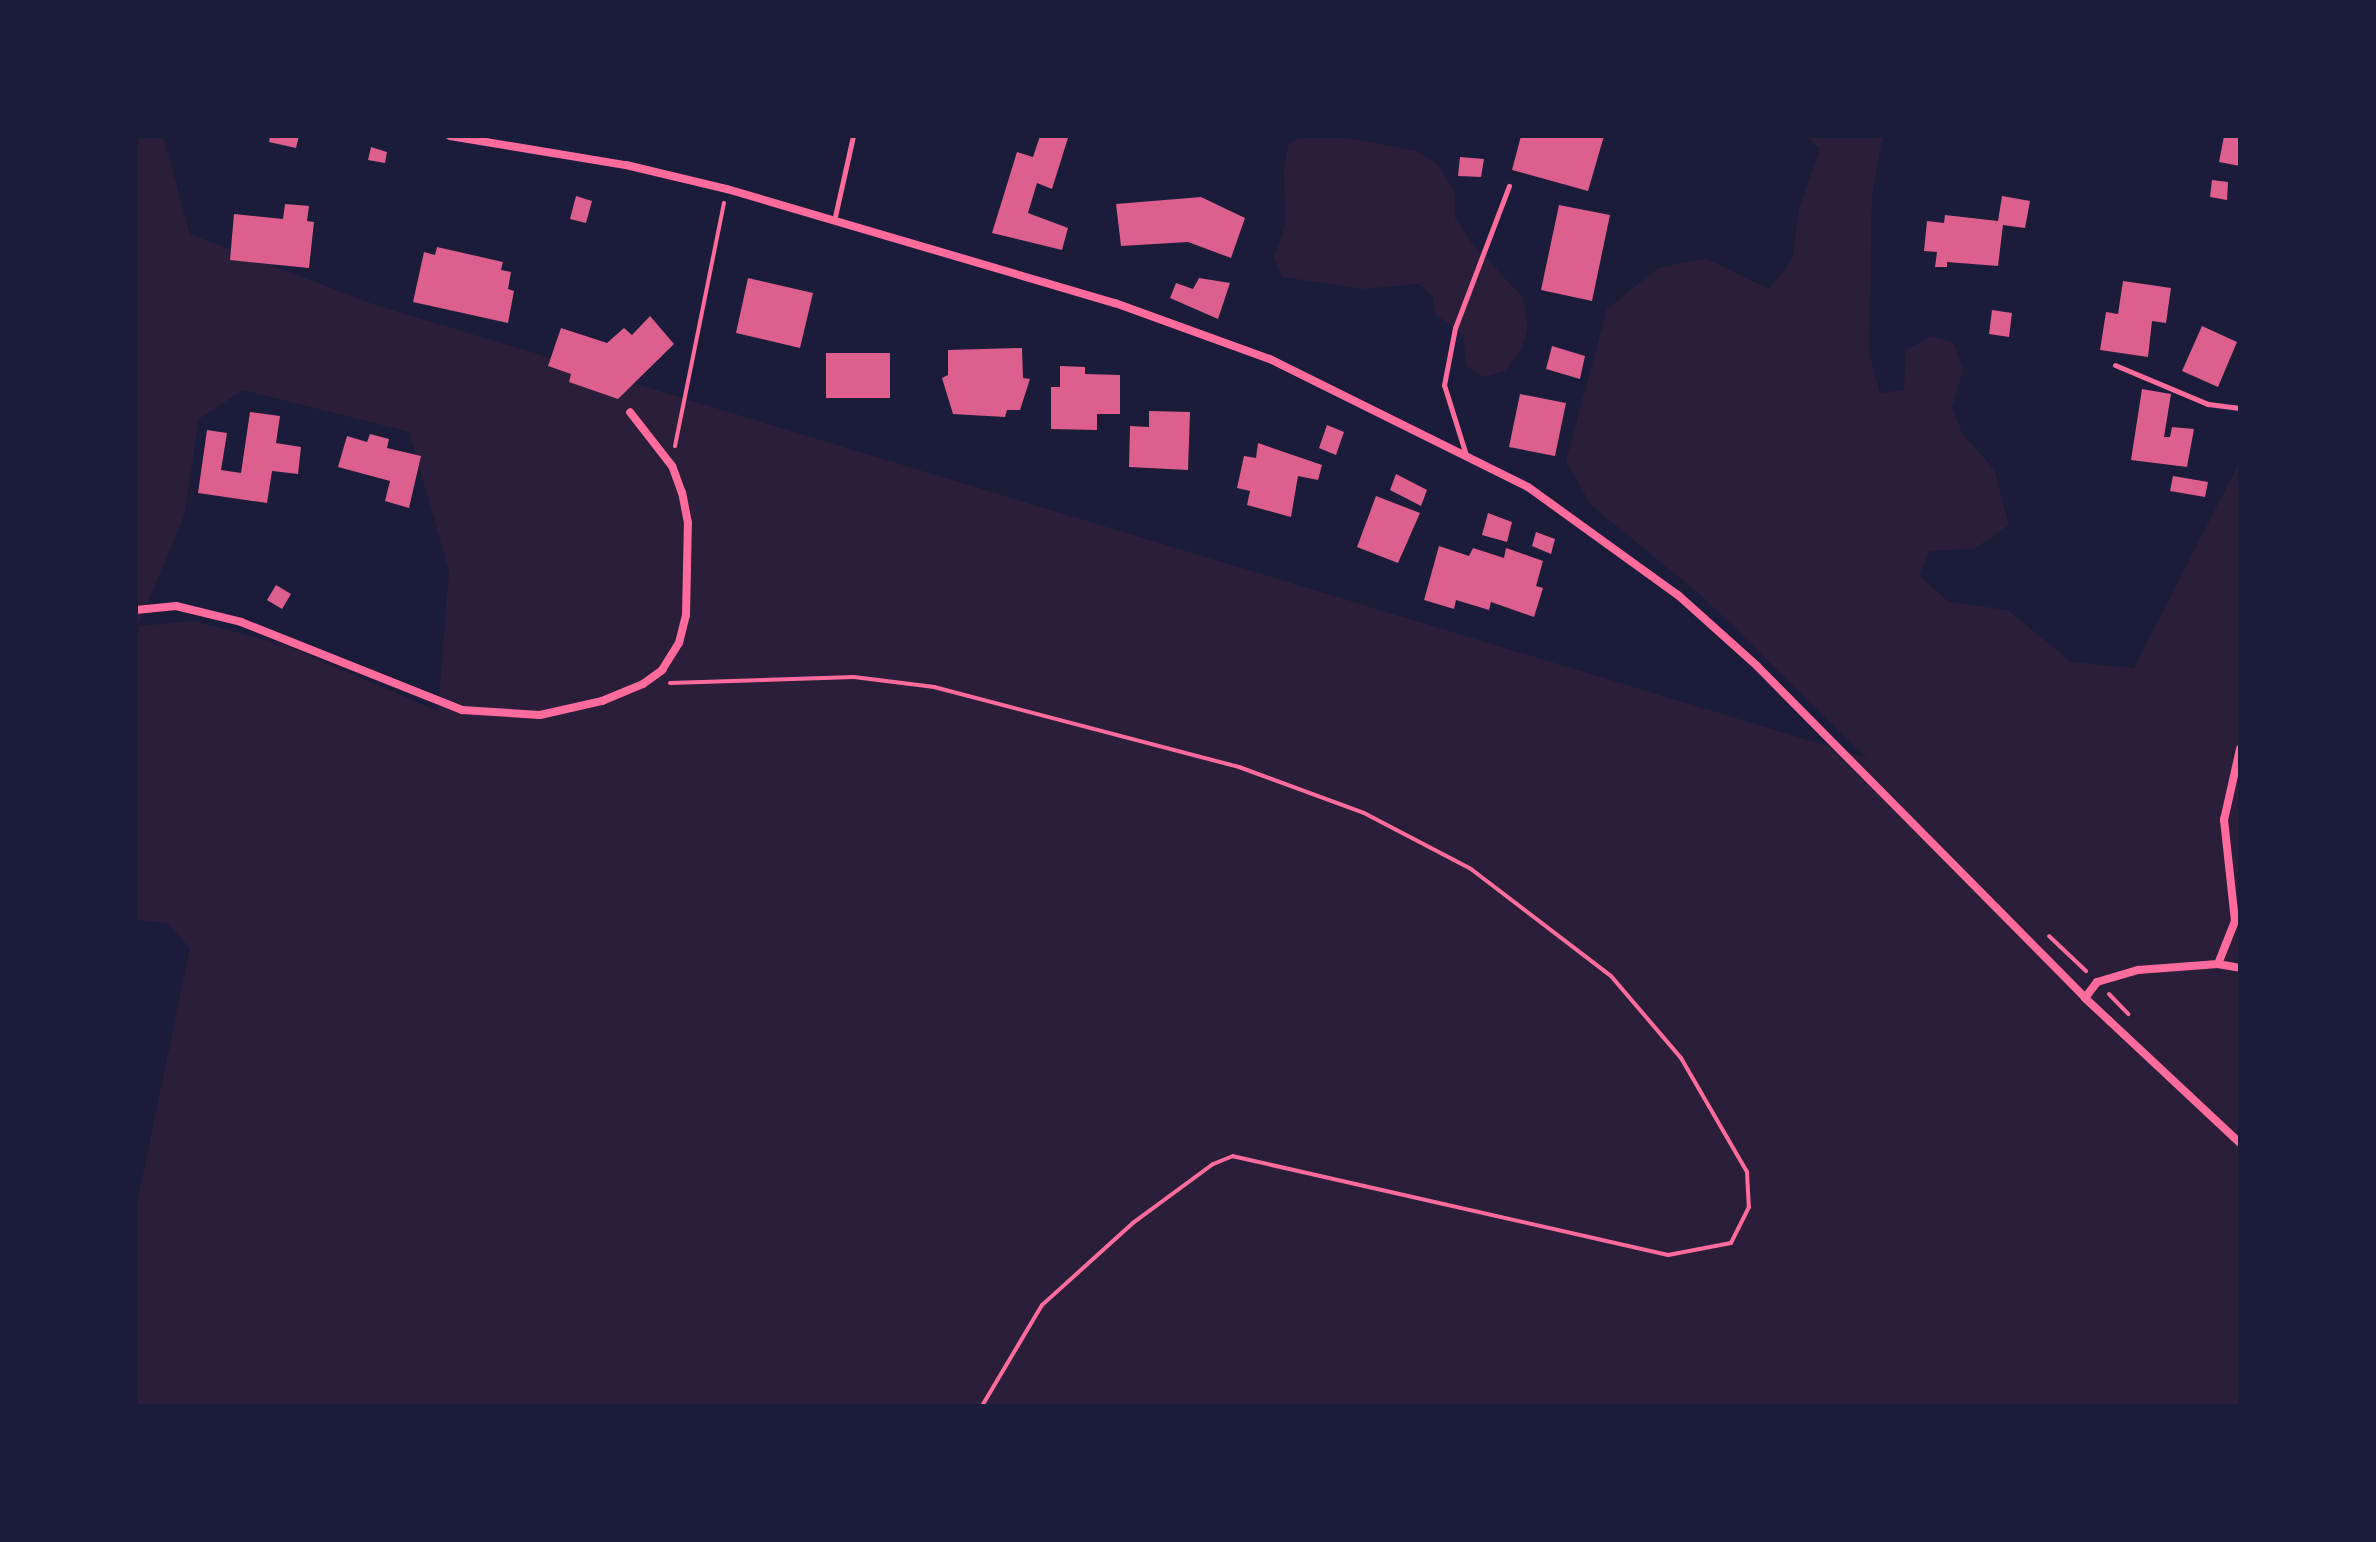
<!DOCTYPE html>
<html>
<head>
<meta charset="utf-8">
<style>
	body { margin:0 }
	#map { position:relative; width:2376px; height:1542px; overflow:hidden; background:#1b1b3a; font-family:"Asap Condensed",sans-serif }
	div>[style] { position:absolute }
	.green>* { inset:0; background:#2a1e3b }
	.building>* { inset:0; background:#dd5f8e }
	.path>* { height:4px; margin:-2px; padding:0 2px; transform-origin:2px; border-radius:2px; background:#ff6b9d }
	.service>* { height:5px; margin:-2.5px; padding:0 2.5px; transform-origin:2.5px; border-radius:2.5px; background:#ff6b9d }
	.minor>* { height:8px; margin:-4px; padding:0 4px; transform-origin:4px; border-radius:4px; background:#ff6b9d }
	span { translate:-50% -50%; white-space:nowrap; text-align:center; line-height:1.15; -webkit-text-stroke:6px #1b1b3a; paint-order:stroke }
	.frame { position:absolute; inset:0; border:138px solid #1b1b3a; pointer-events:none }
</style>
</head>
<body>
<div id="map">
	<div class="green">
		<i style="clip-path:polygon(evenodd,136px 136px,163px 136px,190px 234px,373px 304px,1867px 758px,1703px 597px,1591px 505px,1566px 461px,1607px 309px,1658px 268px,1706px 258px,1769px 289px,1792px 260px,1799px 209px,1820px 148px,1806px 136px,1883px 136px,1872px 194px,1869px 352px,1880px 393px,1904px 390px,1906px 350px,1932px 336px,1954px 343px,1963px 370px,1952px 407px,1963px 435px,1994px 469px,2009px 525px,1974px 549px,1930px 551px,1919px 575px,1949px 602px,2008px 610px,2071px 662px,2134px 668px,2240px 461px,2240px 1406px,136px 1406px,136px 1208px,190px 948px,167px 923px,136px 920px,136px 136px,243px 390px,409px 432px,449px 571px,438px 711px,282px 644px,194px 621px,138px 626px,184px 516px,199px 419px,243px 390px)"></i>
		<i style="clip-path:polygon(1302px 136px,1338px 136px,1417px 151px,1438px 165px,1454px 190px,1455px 218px,1473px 245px,1523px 297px,1528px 328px,1522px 348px,1506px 371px,1484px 377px,1466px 366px,1463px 334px,1435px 314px,1433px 296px,1419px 284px,1364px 289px,1282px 277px,1274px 258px,1285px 226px,1284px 166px,1289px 144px)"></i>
	</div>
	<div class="building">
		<i style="clip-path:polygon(270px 136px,299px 136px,296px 148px,269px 142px)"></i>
		<i style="clip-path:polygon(1040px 136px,1068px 138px,1052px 189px,1037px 183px,1028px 213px,1068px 228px,1062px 250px,992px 233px,1017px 152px,1033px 157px)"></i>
		<i style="clip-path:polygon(1521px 136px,1604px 136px,1588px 191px,1512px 170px)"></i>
		<i style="clip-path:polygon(2224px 136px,2240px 136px,2240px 166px,2219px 162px)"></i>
		<i style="clip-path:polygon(371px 147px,387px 152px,385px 163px,368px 160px)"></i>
		<i style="clip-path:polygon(1460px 157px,1484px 159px,1481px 177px,1458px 176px)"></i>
		<i style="clip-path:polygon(2212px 180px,2228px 182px,2227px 200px,2210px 197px)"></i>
		<i style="clip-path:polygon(576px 196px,592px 201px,586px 223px,570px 219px)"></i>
		<i style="clip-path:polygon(2002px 196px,2030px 201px,2025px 228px,2003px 225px,1998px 266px,1947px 262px,1947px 267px,1935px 267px,1937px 252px,1924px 251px,1927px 221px,1944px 223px,1945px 215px,1998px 221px)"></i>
		<i style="clip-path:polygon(1201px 197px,1245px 218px,1231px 258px,1188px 242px,1121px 246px,1116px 204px)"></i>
		<i style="clip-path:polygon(285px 204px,309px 206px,307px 221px,314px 222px,309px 268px,230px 260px,234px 214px,283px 219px)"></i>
		<i style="clip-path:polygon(1559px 205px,1610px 215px,1592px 301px,1541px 290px)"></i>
		<i style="clip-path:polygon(437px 247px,503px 262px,501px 270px,511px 272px,508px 289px,514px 291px,508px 323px,413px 302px,424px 252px,435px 255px)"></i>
		<i style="clip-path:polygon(748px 278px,813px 293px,800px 348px,736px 333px)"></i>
		<i style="clip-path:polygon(1199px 278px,1230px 283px,1218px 319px,1170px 298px,1176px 283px,1193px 289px)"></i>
		<i style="clip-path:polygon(2123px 281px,2171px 288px,2166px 323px,2152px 321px,2148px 357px,2100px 350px,2106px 312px,2118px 314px)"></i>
		<i style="clip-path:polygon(1992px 310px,2012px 313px,2009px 337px,1989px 334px)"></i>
		<i style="clip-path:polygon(650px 316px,674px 344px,618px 399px,569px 382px,571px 374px,548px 366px,561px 328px,607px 343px,624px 328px,632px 335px)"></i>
		<i style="clip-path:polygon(2202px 326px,2237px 342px,2218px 387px,2182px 371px)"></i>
		<i style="clip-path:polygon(1552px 346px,1585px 356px,1580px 379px,1546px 369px)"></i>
		<i style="clip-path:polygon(1022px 348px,1023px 378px,1030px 379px,1020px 410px,1007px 410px,1005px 417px,953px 414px,942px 378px,948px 375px,948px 350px)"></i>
		<i style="clip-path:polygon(826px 353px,890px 353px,890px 398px,826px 398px)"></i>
		<i style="clip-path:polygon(1060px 366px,1085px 367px,1085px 374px,1120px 375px,1120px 414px,1097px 414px,1097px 430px,1051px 429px,1051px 387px,1060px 387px)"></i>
		<i style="clip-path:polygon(2142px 389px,2171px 394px,2164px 437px,2170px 437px,2172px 427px,2194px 429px,2187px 467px,2131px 460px)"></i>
		<i style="clip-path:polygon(1520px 394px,1566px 403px,1555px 456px,1509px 447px)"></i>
		<i style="clip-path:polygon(1149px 411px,1190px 412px,1188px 470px,1129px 467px,1130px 426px,1149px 427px)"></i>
		<i style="clip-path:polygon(250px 412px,280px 416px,276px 443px,301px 447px,298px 474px,272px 471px,267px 503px,198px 493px,207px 430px,227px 433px,221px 470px,241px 473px)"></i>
		<i style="clip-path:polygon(1327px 425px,1344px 432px,1336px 455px,1319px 448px)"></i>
		<i style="clip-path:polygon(370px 434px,389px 439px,387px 448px,421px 456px,409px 508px,385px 501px,390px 481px,338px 467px,347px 436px,367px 442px)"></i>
		<i style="clip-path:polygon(1258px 443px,1322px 465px,1318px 480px,1298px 476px,1291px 517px,1247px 505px,1250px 491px,1237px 488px,1244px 456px,1256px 458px)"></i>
		<i style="clip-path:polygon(1396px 474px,1427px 490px,1421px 506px,1390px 490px)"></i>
		<i style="clip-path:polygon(2173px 476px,2208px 482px,2205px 497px,2170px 491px)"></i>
		<i style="clip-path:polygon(1376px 496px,1420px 513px,1398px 563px,1357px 547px)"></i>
		<i style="clip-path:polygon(1488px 513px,1512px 522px,1507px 542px,1482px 535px)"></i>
		<i style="clip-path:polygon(1536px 532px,1555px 539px,1551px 554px,1532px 546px)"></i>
		<i style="clip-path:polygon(1439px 546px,1469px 556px,1473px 548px,1504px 558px,1506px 548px,1543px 561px,1536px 586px,1543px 588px,1534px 617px,1491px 602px,1489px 610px,1456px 600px,1454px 609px,1424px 600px)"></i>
		<i style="clip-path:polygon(276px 585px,291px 594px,282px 609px,267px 600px)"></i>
	</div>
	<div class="path">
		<i style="left:675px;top:446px;width:248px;rotate:-78.6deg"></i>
		<i style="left:670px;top:683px;width:184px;rotate:-1.9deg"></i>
		<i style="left:854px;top:677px;width:81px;rotate:7.1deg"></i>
		<i style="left:934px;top:687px;width:315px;rotate:14.7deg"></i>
		<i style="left:1239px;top:767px;width:133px;rotate:20.2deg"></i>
		<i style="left:1364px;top:813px;width:121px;rotate:27.6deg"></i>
		<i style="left:1471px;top:869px;width:176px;rotate:37.4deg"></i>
		<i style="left:1611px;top:976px;width:108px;rotate:49.5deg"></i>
		<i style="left:1681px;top:1058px;width:132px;rotate:59.9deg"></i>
		<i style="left:1747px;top:1172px;width:35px;rotate:87deg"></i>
		<i style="left:1749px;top:1207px;width:40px;rotate:116.6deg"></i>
		<i style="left:1731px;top:1243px;width:64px;rotate:169.2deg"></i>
		<i style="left:1668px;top:1255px;width:446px;rotate:-167.2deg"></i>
		<i style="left:1233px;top:1156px;width:22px;rotate:158deg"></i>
		<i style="left:1213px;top:1164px;width:98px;rotate:143.7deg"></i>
		<i style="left:1134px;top:1222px;width:124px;rotate:137.9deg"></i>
		<i style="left:1042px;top:1305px;width:117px;rotate:120.7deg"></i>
		<i style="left:2049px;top:936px;width:51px;rotate:43.4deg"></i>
		<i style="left:2109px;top:994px;width:28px;rotate:46deg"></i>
	</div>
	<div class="service">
		<i style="left:834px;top:221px;width:87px;rotate:-77.4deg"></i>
		<i style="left:2115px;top:365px;width:101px;rotate:22.8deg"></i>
		<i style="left:2208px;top:404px;width:32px;rotate:7deg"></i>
		<i style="left:1466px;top:455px;width:73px;rotate:-107.4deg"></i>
		<i style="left:1444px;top:385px;width:58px;rotate:-79.1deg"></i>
		<i style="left:1455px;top:328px;width:152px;rotate:-69.2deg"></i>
	</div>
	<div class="minor">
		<i style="left:450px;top:136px;width:178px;rotate:9.4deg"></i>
		<i style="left:626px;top:165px;width:104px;rotate:13.4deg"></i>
		<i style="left:727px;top:189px;width:404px;rotate:16.4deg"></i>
		<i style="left:1115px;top:303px;width:165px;rotate:19.9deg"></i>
		<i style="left:1270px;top:359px;width:288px;rotate:26.4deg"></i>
		<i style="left:1528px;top:487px;width:185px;rotate:35.8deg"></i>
		<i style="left:1678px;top:595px;width:106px;rotate:41.9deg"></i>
		<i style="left:1757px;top:666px;width:467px;rotate:45.3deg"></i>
		<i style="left:2085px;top:998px;width:212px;rotate:43.1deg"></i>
		<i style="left:136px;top:610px;width:40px;rotate:-5.7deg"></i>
		<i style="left:176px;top:606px;width:67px;rotate:13.8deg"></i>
		<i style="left:241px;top:622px;width:238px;rotate:21.7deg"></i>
		<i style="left:462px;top:710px;width:78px;rotate:3.7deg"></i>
		<i style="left:540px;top:715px;width:64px;rotate:-12.7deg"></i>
		<i style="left:602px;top:701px;width:44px;rotate:-22.5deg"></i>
		<i style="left:643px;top:684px;width:24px;rotate:-36deg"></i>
		<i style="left:662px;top:670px;width:32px;rotate:-58deg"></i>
		<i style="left:679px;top:643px;width:29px;rotate:-76deg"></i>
		<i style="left:686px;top:615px;width:92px;rotate:-88.8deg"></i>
		<i style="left:688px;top:523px;width:31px;rotate:-101deg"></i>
		<i style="left:682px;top:493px;width:29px;rotate:-110deg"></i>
		<i style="left:672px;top:466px;width:68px;rotate:-127.9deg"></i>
		<i style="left:2218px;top:964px;width:46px;rotate:-68.4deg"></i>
		<i style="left:2235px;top:921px;width:102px;rotate:-96.2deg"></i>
		<i style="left:2224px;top:820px;width:73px;rotate:-77.3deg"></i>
		<i style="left:2085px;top:998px;width:20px;rotate:-53deg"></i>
		<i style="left:2097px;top:982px;width:43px;rotate:-16.3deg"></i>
		<i style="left:2138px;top:970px;width:80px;rotate:-4.3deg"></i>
		<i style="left:2218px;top:964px;width:22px;rotate:10deg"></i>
	</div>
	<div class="frame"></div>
</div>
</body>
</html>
